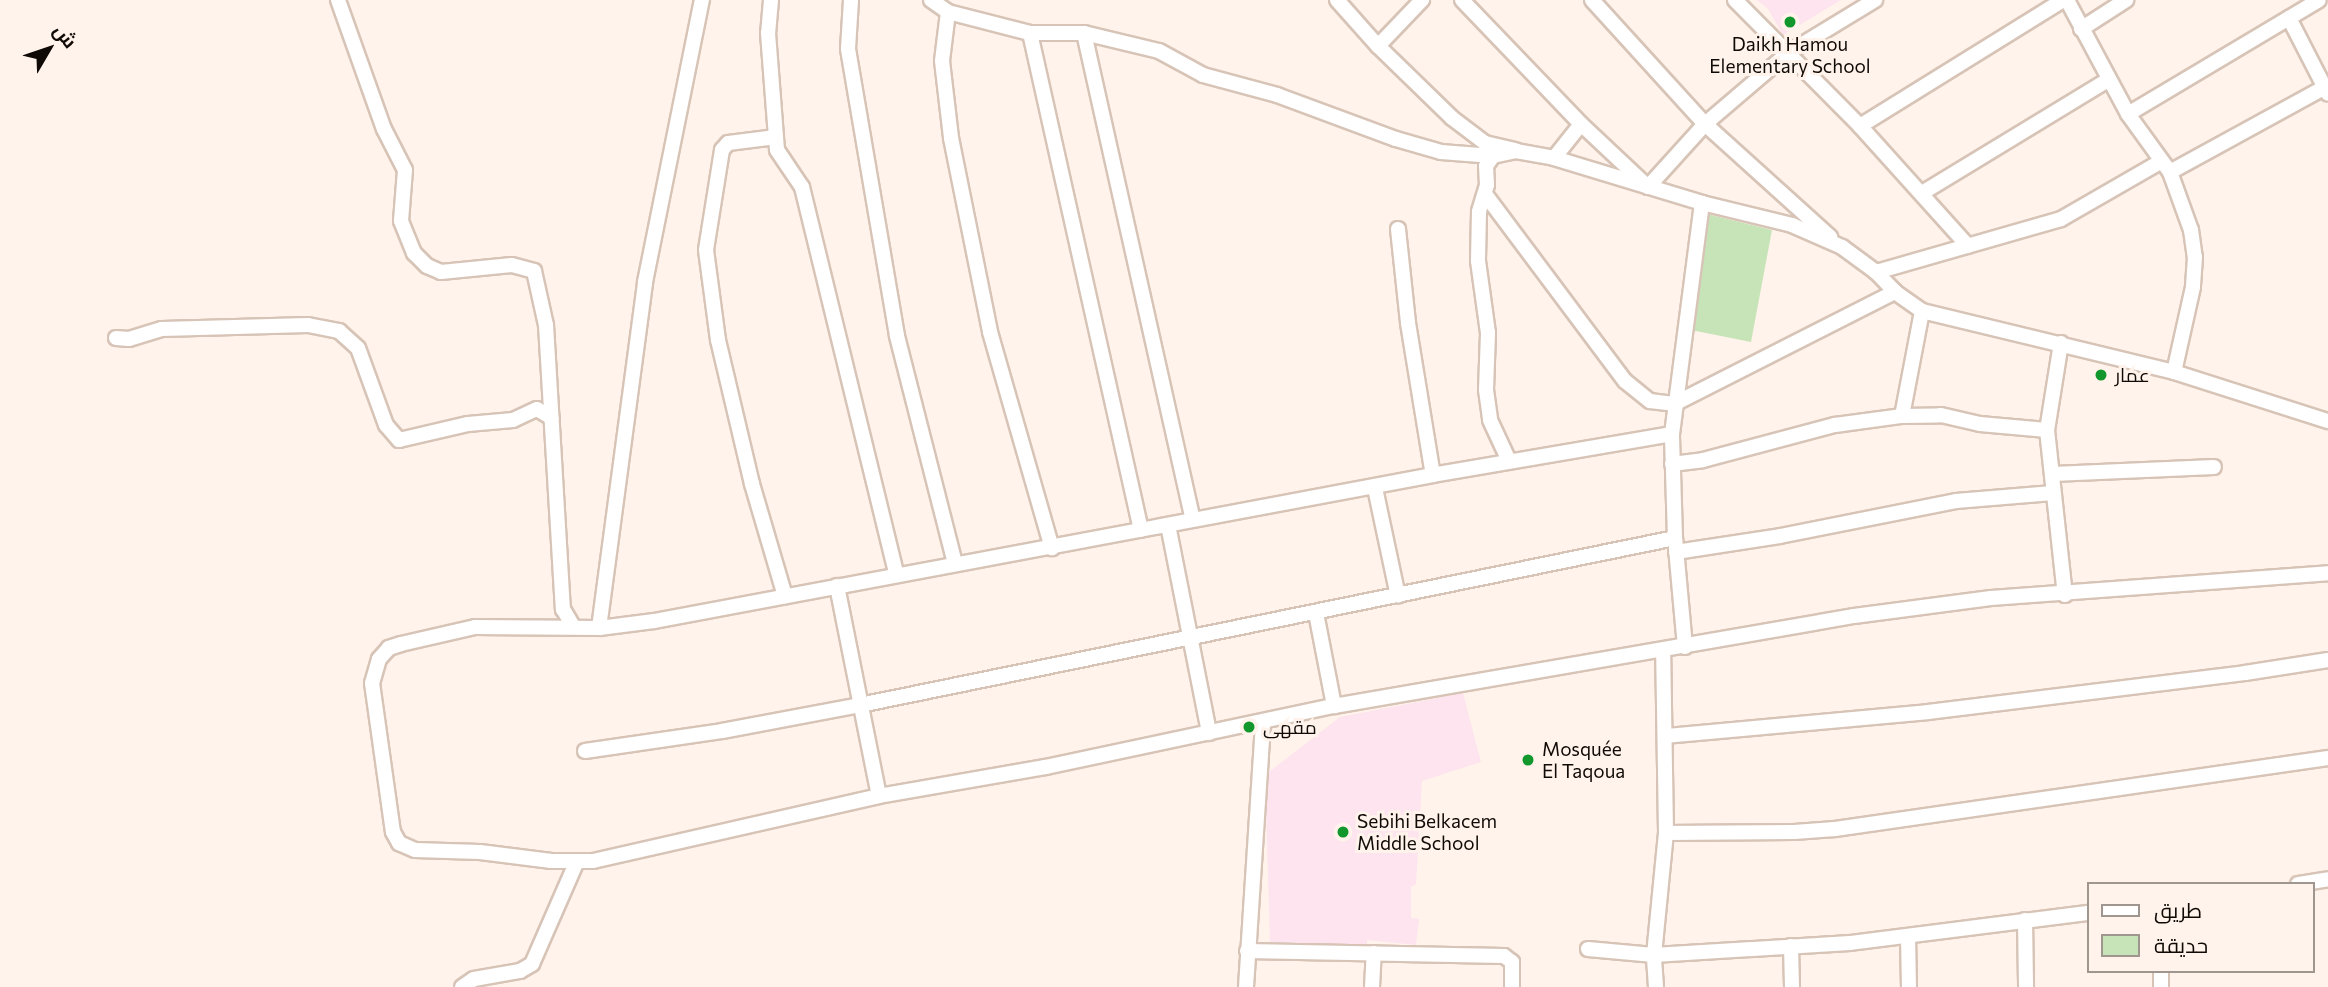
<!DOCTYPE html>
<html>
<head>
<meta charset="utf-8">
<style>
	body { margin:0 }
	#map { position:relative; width:2328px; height:987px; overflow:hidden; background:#fff3eb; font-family:Commissioner,Cairo,sans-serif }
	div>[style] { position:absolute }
	.education>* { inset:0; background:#fde4ee }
	.green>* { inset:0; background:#c7e4b9 }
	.roads { filter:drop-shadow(2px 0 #d7c4b7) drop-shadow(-2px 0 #d7c4b7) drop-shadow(0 2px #d7c4b7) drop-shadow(0 -2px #d7c4b7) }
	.street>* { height:14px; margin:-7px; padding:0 7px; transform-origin:7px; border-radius:7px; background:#fff }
	.dots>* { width:19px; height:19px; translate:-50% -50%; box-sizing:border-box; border:4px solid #fff3eb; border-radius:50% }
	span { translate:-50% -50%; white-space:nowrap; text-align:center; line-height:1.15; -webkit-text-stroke:6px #fff3eb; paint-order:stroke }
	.poi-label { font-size:19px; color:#100a06 }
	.left { translate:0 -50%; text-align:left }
	.legend { position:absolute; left:2087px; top:882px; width:228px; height:91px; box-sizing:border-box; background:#fff3eb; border:2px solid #9f968f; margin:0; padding:9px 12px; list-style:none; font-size:21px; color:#100a06 }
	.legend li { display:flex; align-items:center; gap:14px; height:35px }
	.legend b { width:35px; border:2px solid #9f968f }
	.north { position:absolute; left:14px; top:14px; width:70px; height:70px; -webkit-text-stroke:5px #fff3eb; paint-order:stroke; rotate:51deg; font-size:19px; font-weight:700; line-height:28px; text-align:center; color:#100a06 }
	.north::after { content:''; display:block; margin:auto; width:24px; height:32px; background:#100a06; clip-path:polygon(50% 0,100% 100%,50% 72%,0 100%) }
</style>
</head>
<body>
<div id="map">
	<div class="education">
		<i style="clip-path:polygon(1757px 0,1841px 0,1783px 35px,1768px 9px)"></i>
		<i style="clip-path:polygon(1463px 693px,1481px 762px,1422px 781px,1416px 884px,1411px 887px,1411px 918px,1419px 919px,1416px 945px,1367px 940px,1367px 945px,1270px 942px,1265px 775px,1340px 717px)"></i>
	</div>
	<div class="green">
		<i style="clip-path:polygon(1707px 214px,1772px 230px,1751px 342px,1686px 329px)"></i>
	</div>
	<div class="roads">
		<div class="street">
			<i style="left:338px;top:0;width:137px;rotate:70.4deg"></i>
			<i style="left:384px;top:129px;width:46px;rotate:62.9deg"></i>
			<i style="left:405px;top:170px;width:51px;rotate:94.5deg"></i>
			<i style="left:401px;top:221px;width:35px;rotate:68deg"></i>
			<i style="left:414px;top:253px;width:18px;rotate:45deg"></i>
			<i style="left:427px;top:266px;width:15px;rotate:23deg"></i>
			<i style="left:441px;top:272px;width:71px;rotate:-5.6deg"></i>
			<i style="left:512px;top:265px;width:23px;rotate:15deg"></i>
			<i style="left:534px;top:271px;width:55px;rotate:77.5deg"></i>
			<i style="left:546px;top:325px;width:285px;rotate:86.6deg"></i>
			<i style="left:563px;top:609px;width:20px;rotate:60deg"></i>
			<i style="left:771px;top:0;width:33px;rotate:95deg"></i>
			<i style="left:768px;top:33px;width:117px;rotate:85.6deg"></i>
			<i style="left:777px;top:150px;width:45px;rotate:56deg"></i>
			<i style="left:802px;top:187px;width:398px;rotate:76.3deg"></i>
			<i style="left:851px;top:0;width:49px;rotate:93.5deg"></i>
			<i style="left:848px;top:49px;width:291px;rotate:80.3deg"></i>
			<i style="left:897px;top:336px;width:235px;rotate:75.7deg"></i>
			<i style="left:931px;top:0;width:21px;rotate:35deg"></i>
			<i style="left:948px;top:12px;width:85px;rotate:14.4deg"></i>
			<i style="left:1030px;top:33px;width:54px"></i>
			<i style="left:1084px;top:33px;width:77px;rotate:13.5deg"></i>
			<i style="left:1159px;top:51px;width:50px;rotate:28.6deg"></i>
			<i style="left:1203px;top:75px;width:77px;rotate:15.1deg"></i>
			<i style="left:1277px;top:95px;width:127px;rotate:20.3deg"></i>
			<i style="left:1396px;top:139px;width:47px;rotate:16.1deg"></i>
			<i style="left:1441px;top:152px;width:52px;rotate:4.4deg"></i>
			<i style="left:1493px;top:156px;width:24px;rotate:-12deg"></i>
			<i style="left:1516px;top:151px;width:39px;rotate:10deg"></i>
			<i style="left:1554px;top:158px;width:155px;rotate:16.9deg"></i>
			<i style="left:1702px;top:203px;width:93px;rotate:13.7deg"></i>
			<i style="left:1792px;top:225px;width:55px;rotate:23.7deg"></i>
			<i style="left:1842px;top:247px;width:42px;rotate:36.3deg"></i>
			<i style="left:1876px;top:272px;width:28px;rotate:46deg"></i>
			<i style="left:1895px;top:292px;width:33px;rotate:35deg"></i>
			<i style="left:1922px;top:311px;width:259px;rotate:13.6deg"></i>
			<i style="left:2174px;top:372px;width:162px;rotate:17.7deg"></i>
			<i style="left:1337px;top:0;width:62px;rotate:48.3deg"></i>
			<i style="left:1378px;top:46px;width:103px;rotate:44.2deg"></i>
			<i style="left:1452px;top:118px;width:41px;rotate:37.1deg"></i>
			<i style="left:1485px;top:143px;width:31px;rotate:13deg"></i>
			<i style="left:1462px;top:0;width:172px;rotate:46.2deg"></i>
			<i style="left:1581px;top:124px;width:92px;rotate:43.2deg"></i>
			<i style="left:1648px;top:187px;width:85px;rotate:-47.9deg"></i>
			<i style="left:1705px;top:124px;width:109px;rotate:-40.5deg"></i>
			<i style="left:1788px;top:53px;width:102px;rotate:-31.3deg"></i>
			<i style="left:1592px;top:0;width:168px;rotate:47.7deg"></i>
			<i style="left:1705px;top:124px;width:169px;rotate:42.1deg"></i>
			<i style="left:1735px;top:0;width:177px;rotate:45.2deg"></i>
			<i style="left:1860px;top:126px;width:161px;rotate:48deg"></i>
			<i style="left:2067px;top:0;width:129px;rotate:61.8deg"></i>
			<i style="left:2128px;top:114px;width:72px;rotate:54.1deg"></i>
			<i style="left:2170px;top:172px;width:62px;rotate:70.1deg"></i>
			<i style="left:2191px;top:230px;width:27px;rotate:82deg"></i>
			<i style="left:2195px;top:257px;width:30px;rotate:94deg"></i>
			<i style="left:2193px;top:287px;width:87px;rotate:102.6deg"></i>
			<i style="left:948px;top:12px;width:49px;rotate:97deg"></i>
			<i style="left:942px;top:61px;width:78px;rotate:83.3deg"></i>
			<i style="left:951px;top:138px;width:198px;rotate:78.6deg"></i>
			<i style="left:990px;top:332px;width:225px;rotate:74deg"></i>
			<i style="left:2289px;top:18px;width:85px;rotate:62.8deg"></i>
			<i style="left:2081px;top:29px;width:54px;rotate:-32.8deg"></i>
			<i style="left:1030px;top:33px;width:509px;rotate:77.41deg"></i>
			<i style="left:1084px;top:33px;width:498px;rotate:77.4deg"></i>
			<i style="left:1378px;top:46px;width:64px;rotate:-46.3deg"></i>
			<i style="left:2128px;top:114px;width:222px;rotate:-30.8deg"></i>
			<i style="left:1860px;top:126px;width:239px;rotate:-31.8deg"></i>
			<i style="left:776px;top:137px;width:48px;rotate:172.9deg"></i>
			<i style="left:728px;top:143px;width:9px;rotate:131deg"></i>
			<i style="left:722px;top:150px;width:101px;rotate:99.1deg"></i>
			<i style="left:706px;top:250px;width:91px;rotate:82.4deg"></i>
			<i style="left:718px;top:340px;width:148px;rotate:76.7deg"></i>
			<i style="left:752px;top:484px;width:117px;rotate:73.6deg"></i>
			<i style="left:1493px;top:156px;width:12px;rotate:125deg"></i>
			<i style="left:1486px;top:166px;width:19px;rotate:87deg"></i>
			<i style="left:1487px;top:185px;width:28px;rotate:107deg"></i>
			<i style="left:1479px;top:212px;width:49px;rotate:91.2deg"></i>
			<i style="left:1478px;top:261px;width:73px;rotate:82.1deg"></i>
			<i style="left:1488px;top:333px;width:57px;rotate:92deg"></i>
			<i style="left:1486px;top:390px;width:30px;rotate:82deg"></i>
			<i style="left:1490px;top:420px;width:45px;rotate:65.1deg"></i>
			<i style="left:1554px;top:158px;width:43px;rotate:-51.5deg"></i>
			<i style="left:2170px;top:172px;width:177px;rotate:-28.7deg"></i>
			<i style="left:1922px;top:193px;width:218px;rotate:-31.3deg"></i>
			<i style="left:1485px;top:194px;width:234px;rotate:53.2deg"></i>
			<i style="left:1625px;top:381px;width:32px;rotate:39deg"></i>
			<i style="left:1650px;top:401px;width:24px;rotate:7deg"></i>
			<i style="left:1674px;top:404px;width:248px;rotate:-26.9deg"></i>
			<i style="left:1398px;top:229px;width:95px;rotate:83.9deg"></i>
			<i style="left:1408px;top:323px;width:154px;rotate:80.7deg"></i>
			<i style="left:1876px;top:272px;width:192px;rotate:-16deg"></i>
			<i style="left:2061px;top:219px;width:114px;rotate:-29.9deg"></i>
			<i style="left:116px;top:338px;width:13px;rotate:4deg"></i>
			<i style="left:129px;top:339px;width:34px;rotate:-17deg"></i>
			<i style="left:162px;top:329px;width:146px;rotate:-1.6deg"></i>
			<i style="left:308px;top:325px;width:32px;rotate:11deg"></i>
			<i style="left:339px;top:331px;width:25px;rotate:42deg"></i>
			<i style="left:358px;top:348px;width:82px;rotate:70deg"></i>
			<i style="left:386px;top:425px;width:20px;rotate:49deg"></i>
			<i style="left:399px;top:440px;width:71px;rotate:-13.1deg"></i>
			<i style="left:468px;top:424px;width:45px;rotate:-5.1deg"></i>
			<i style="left:513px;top:420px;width:26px;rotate:-25deg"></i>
			<i style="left:537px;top:409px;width:17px;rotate:31deg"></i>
			<i style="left:2061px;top:343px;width:88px;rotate:99.1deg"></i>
			<i style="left:2047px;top:430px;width:166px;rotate:83.8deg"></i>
			<i style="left:1902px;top:416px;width:107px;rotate:-79.2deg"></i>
			<i style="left:1672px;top:434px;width:242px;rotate:170.3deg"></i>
			<i style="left:1433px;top:475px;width:793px;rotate:169.38deg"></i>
			<i style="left:654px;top:621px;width:55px;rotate:172.7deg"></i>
			<i style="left:599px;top:628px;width:124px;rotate:-179.5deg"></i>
			<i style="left:475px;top:627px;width:76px;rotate:167.1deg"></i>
			<i style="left:401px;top:644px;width:13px;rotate:162deg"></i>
			<i style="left:389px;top:648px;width:15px;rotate:132deg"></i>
			<i style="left:379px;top:659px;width:25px;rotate:106deg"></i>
			<i style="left:372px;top:683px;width:150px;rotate:82deg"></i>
			<i style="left:393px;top:832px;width:13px;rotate:61deg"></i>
			<i style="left:399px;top:843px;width:17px;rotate:24deg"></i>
			<i style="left:415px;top:850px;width:65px;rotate:1.8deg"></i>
			<i style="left:480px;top:852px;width:72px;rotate:7.2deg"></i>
			<i style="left:551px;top:861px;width:42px"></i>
			<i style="left:593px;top:861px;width:293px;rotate:-12.8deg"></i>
			<i style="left:879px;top:796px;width:169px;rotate:-9.9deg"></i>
			<i style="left:1046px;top:767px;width:294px;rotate:-12deg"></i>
			<i style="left:1334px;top:706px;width:528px;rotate:-9.82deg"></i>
			<i style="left:1854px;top:616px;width:138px;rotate:-7.5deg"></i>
			<i style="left:1991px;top:598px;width:338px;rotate:-4.2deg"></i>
			<i style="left:1672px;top:464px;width:31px;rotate:-7deg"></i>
			<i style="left:1703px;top:460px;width:137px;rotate:-14.9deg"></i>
			<i style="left:1835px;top:425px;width:68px;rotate:-7.7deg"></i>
			<i style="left:1902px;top:416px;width:39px;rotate:-1deg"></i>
			<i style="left:1941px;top:415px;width:40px;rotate:13deg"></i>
			<i style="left:1980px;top:424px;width:67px;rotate:5.1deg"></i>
			<i style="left:2053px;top:474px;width:161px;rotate:-2.5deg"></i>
			<i style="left:1375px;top:488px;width:110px;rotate:78deg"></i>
			<i style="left:1168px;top:525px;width:212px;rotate:78.8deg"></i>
			<i style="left:1676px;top:552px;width:105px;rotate:-8.7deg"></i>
			<i style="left:1780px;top:536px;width:179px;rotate:-11.2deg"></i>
			<i style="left:1956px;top:501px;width:97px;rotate:-4.7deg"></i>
			<i style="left:837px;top:586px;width:214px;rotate:78.7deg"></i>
			<i style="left:1316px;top:613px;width:95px;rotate:79deg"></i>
			<i style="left:599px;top:628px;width:349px;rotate:-82.4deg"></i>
			<i style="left:645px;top:282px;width:288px;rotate:-78.6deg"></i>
			<i style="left:1685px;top:647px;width:109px;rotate:-95.2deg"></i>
			<i style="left:1675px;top:538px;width:104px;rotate:-91.7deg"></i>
			<i style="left:1672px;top:434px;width:233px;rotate:-82.6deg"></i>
			<i style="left:1666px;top:736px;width:263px;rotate:-5.2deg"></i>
			<i style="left:1928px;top:712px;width:319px;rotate:-7deg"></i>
			<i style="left:2245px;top:673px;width:84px;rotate:-8.9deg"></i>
			<i style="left:585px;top:751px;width:138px;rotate:-8.3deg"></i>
			<i style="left:722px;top:731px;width:140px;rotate:-10.7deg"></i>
			<i style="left:860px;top:705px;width:832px;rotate:-11.58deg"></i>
			<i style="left:1666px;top:833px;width:128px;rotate:-0.4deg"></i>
			<i style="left:1794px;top:832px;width:41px;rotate:-4.2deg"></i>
			<i style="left:1835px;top:829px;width:498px;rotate:-8.2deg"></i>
			<i style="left:2298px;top:884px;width:30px;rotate:-9deg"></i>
			<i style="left:2025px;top:920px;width:67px;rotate:89.1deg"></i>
			<i style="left:1908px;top:936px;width:51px;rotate:88.9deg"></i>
			<i style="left:1791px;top:946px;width:41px;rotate:88.6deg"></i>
			<i style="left:1588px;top:949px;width:66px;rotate:5.2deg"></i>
			<i style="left:1654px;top:955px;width:196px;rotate:-3.5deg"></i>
			<i style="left:1850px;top:943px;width:240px;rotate:-7.2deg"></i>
			<i style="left:1247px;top:951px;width:257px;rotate:1.1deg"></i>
			<i style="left:1504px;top:956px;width:10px;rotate:37deg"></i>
			<i style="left:1512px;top:962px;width:25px;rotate:90deg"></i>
			<i style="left:2161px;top:971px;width:16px;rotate:90deg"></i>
			<i style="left:462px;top:987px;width:14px;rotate:-34deg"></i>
			<i style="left:474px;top:979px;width:47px;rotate:-9.9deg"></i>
			<i style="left:520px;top:971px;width:14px;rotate:-30deg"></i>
			<i style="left:532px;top:964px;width:112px;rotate:-66.4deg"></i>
			<i style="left:1246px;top:987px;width:266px;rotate:-86.3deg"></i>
			<i style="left:1372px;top:987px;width:34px;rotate:-87deg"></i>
			<i style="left:1656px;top:987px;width:32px;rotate:-94deg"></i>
			<i style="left:1654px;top:955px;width:123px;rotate:-84.4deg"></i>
			<i style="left:1666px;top:833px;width:181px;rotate:-90.9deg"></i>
		</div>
	</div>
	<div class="dots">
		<i style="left:1790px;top:22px;background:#12972c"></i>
		<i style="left:2101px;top:375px;background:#12972c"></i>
		<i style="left:1249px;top:727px;background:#12972c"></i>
		<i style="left:1528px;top:760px;background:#12972c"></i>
		<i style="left:1343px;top:832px;background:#12972c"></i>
	</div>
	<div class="poi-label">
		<span style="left:1790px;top:55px">Daikh Hamou<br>Elementary School</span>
		<span class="left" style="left:2115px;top:375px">عمار</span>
		<span class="left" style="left:1263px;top:727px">مقهى</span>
		<span class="left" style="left:1542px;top:760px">Mosquée<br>El Taqoua</span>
		<span class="left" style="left:1357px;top:832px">Sebihi Belkacem<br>Middle School</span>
	</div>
	<ul class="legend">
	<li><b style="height:9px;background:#fff"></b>طريق</li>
	<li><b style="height:19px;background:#c7e4b9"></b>حديقة</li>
	</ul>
	<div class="north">ش</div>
</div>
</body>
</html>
